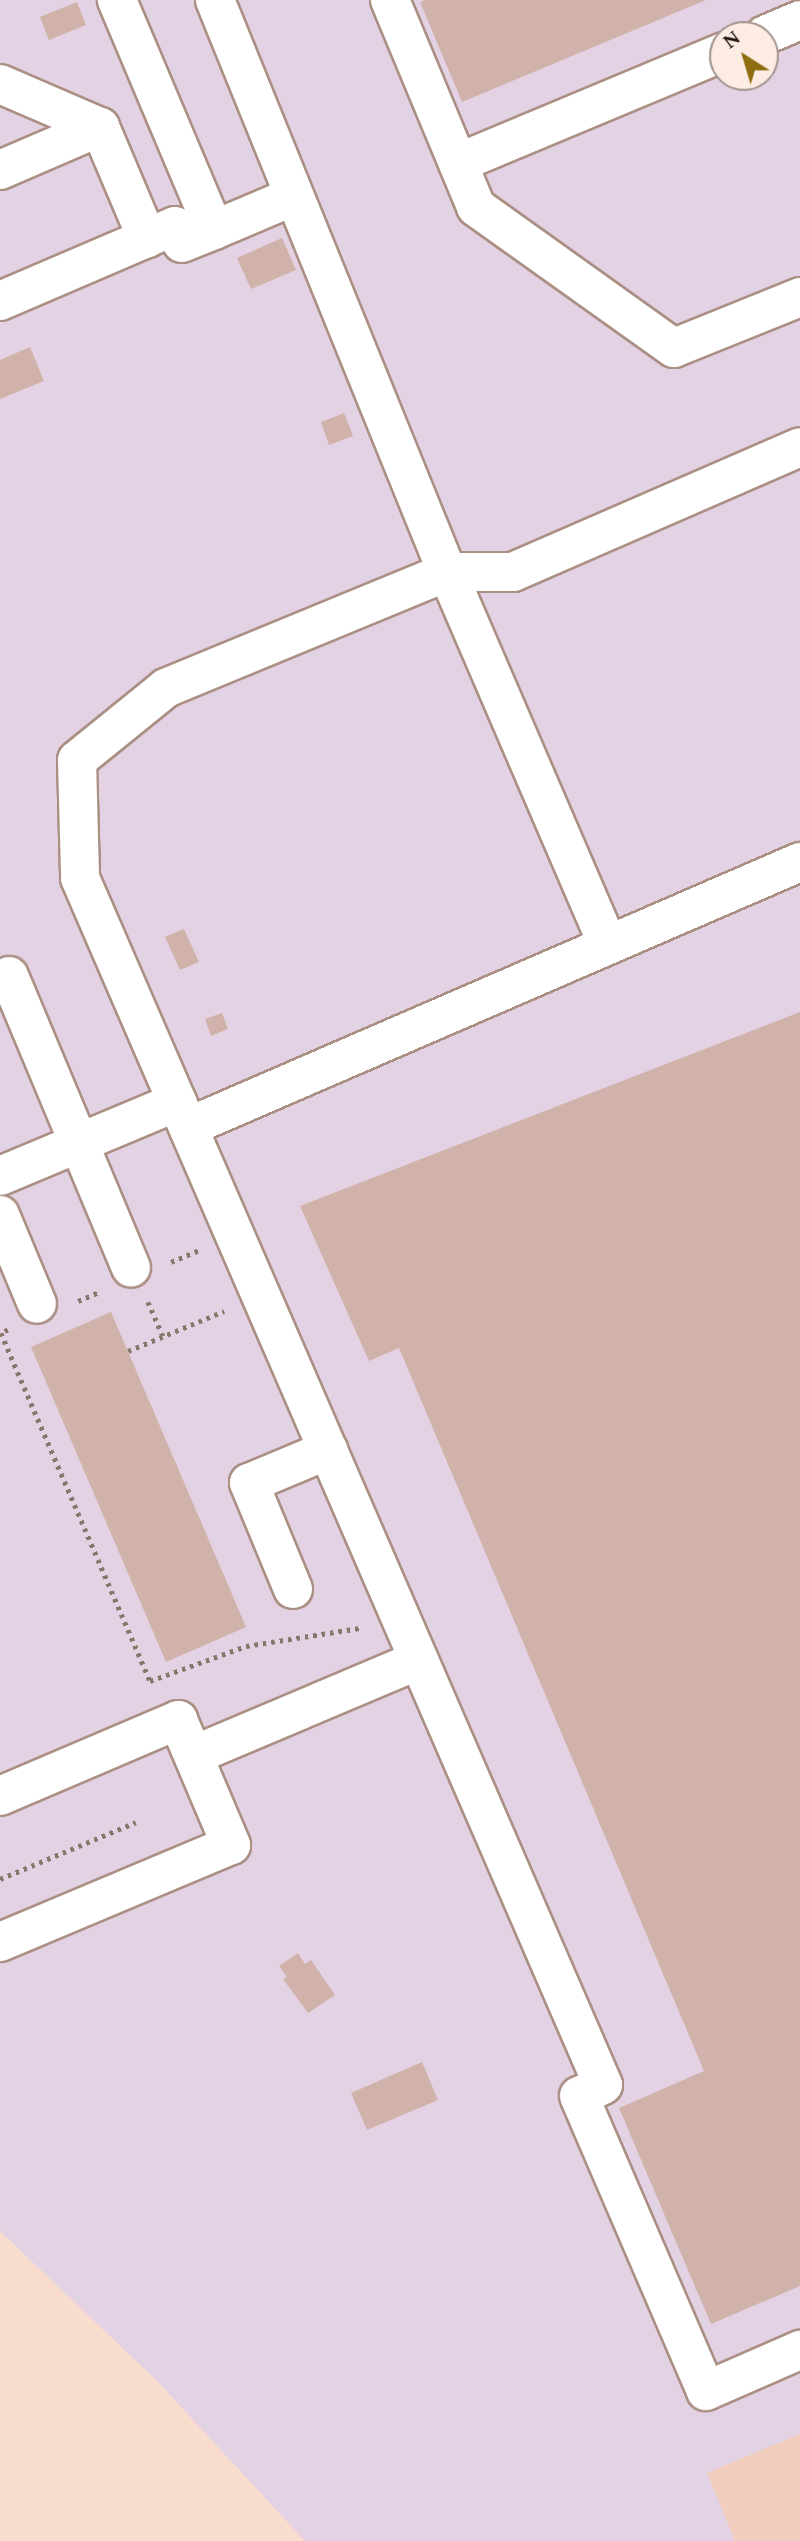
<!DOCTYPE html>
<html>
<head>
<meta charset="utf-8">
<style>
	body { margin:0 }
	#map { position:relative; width:800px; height:2541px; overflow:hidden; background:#f8dcce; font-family:Spectral,serif }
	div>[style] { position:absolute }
	.commercial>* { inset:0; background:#e3d2e4 }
	.built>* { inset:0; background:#f1cdbd }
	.building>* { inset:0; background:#d0b2aa }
	.path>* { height:4.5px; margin-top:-2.25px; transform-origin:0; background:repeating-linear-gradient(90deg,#88756c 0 3.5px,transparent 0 8.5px) }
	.roads { filter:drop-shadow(2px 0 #aa8f83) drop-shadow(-2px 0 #aa8f83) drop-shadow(0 2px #aa8f83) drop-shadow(0 -2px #aa8f83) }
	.minor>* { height:38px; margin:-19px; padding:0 19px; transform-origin:19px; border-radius:19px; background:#fff }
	span { translate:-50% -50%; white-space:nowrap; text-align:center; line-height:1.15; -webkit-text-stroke:7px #fdece4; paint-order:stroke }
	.north { position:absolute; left:709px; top:21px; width:70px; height:70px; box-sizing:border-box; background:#fdece4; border:2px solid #a3948e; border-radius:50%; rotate:323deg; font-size:19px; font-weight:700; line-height:28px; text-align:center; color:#1b110d }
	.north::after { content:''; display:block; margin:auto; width:24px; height:32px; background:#8e6c10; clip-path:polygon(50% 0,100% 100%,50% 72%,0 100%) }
</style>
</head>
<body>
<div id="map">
	<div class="commercial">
		<i style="clip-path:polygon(evenodd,0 0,800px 0,800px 2541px,305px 2541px,158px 2382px,0 2231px,0 0,723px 35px,765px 35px,765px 77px,723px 77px,723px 35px)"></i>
	</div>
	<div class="built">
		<i style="clip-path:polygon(800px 2434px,800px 2541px,735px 2541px,707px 2473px)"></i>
	</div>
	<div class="building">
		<i style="clip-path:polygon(426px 0,706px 0,462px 102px,420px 2px)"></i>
		<i style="clip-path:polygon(77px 2px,86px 25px,49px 40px,40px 17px)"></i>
		<i style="clip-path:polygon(282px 238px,296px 270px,251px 289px,237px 258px)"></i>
		<i style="clip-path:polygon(30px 347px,44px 381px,0 399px,0 360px)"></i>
		<i style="clip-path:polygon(344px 413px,353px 436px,329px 445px,321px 422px)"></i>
		<i style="clip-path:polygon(184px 929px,199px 962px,180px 970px,165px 937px)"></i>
		<i style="clip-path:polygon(800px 1012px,800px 2286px,711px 2324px,619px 2108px,704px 2071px,399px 1348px,369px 1361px,300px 1206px)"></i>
		<i style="clip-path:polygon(222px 1013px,228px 1029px,211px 1036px,205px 1019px)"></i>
		<i style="clip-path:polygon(111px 1312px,246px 1627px,166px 1662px,31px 1347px)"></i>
		<i style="clip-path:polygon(298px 1953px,305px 1964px,311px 1960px,335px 1995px,308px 2013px,283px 1979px,287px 1977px,279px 1966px)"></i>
		<i style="clip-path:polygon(422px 2062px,438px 2100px,367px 2130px,351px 2093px)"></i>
	</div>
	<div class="path">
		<i style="left:171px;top:1262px;width:30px;rotate:-23deg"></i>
		<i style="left:78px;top:1301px;width:23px;rotate:-23deg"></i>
		<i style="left:148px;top:1302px;width:37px;rotate:66deg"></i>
		<i style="left:8px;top:1330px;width:8px;rotate:157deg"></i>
		<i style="left:1px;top:1333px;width:379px;rotate:66.8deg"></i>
		<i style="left:150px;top:1681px;width:102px;rotate:-20deg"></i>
		<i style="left:246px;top:1646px;width:115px;rotate:-9deg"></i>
		<i style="left:128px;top:1351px;width:104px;rotate:-22.6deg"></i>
		<i style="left:0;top:1879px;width:147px;rotate:-22.7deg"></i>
	</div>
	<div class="roads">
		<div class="minor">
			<i style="left:215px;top:0;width:617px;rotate:67.92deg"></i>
			<i style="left:447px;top:572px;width:66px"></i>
			<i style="left:513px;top:572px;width:313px;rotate:-23.5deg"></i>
			<i style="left:390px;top:0;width:224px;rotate:67.4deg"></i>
			<i style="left:476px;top:207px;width:243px;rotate:35.5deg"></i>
			<i style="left:674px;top:348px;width:136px;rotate:-22deg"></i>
			<i style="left:765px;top:35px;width:38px;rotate:-23deg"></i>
			<i style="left:0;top:84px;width:109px;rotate:23.3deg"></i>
			<i style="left:458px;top:163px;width:287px;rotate:-22.7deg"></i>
			<i style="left:0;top:170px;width:109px;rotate:-23.3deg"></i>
			<i style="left:100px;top:127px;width:121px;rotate:67.1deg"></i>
			<i style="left:214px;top:230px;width:87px;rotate:-23deg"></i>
			<i style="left:0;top:301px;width:190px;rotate:-23.2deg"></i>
			<i style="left:175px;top:226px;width:18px;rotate:68deg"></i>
			<i style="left:182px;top:243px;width:35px;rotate:-22deg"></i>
			<i style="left:214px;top:230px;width:250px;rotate:-112.9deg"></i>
			<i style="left:608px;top:945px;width:406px;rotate:-113.3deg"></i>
			<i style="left:447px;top:572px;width:304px;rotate:157.6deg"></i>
			<i style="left:166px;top:688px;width:114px;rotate:141deg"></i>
			<i style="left:77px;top:760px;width:118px;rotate:88.5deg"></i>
			<i style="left:80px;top:878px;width:1315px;rotate:66.57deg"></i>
			<i style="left:603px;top:2085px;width:26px;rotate:155deg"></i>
			<i style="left:579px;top:2096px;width:321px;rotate:66.7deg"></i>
			<i style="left:706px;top:2391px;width:103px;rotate:-23.6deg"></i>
			<i style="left:9px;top:976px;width:316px;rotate:67.3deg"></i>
			<i style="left:188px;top:1127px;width:667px;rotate:-23.41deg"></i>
			<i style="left:0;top:1176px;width:192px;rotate:-22.7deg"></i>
			<i style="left:0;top:1215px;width:96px;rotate:67.4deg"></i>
			<i style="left:293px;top:1589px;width:115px;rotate:-112.5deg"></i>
			<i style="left:249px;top:1483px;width:86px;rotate:-22.7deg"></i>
			<i style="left:194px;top:1755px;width:244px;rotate:-22.9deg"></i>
			<i style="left:0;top:1796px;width:194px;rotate:-23.1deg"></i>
			<i style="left:178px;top:1720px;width:136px;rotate:67deg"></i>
			<i style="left:231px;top:1845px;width:251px;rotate:157.2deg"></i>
		</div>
	</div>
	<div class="north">N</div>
</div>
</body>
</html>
